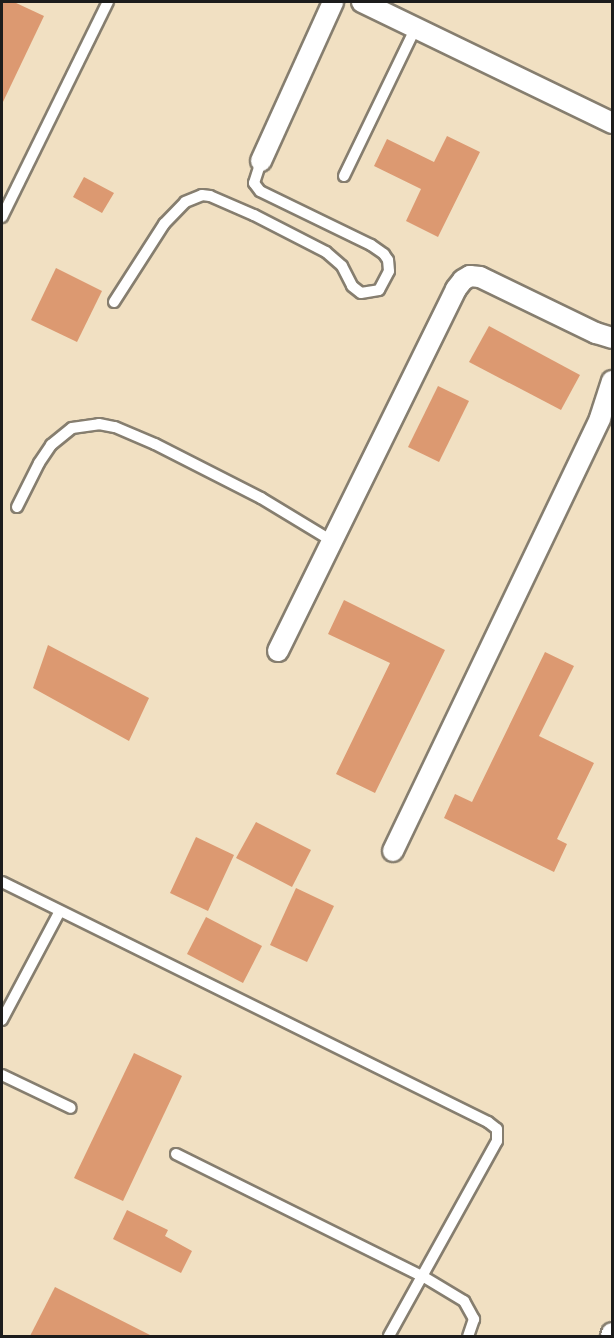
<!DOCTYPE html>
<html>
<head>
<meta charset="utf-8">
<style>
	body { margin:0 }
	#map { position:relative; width:614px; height:1338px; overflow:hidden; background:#f1e0c2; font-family:"Architects Daughter",sans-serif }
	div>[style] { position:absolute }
	.building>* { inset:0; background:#dc9971 }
	.roads { filter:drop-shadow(2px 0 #867e6f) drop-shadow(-2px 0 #867e6f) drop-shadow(0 2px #867e6f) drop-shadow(0 -2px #867e6f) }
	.service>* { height:10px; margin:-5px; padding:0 5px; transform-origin:5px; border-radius:5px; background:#fff }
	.minor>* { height:20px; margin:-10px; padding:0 10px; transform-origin:10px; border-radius:10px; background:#fff }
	span { translate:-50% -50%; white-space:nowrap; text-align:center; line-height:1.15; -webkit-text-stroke:5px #fdfcf7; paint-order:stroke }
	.frame { position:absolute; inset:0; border:3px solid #1c1c1c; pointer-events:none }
</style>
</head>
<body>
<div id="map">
	<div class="building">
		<i style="clip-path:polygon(2px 2px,14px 2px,44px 16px,2px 104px)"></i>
		<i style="clip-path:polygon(447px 136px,480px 152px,438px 237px,406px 221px,421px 189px,374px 166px,387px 139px,434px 162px)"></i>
		<i style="clip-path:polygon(84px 177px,114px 193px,102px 213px,73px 197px)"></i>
		<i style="clip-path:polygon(56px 268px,102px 291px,77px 342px,31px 320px)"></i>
		<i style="clip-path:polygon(489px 326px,580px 375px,561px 410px,469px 362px)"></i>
		<i style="clip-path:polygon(438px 386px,469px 401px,439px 462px,408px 447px)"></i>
		<i style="clip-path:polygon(344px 600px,445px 650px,375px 793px,336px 774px,390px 663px,328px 634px)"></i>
		<i style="clip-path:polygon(48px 645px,149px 698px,129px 741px,33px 688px)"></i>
		<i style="clip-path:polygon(545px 652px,574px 666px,539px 736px,594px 763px,557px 839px,567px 844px,554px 872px,444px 818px,455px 794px,472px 802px)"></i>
		<i style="clip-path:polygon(256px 822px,311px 850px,292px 887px,236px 858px)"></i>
		<i style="clip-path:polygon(196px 837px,234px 855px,208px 911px,170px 893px)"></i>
		<i style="clip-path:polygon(296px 888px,334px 906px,307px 962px,270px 945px)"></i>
		<i style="clip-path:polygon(206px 917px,262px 946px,243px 983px,187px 954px)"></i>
		<i style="clip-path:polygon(134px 1053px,182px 1076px,123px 1201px,74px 1178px)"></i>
		<i style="clip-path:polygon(127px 1210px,168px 1230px,165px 1236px,192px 1251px,181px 1273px,113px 1239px)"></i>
		<i style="clip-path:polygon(55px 1287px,152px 1336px,30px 1336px)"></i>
	</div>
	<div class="roads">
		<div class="service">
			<i style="left:344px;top:176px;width:165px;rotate:-64.2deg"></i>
			<i style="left:2px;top:217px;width:240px;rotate:-63.8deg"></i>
			<i style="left:114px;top:302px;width:93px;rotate:-57.3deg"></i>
			<i style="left:164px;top:224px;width:30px;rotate:-46deg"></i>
			<i style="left:185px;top:202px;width:18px;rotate:-22deg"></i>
			<i style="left:202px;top:195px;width:8px;rotate:7deg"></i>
			<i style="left:210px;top:196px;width:48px;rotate:23.4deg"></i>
			<i style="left:254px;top:215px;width:81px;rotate:27.2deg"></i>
			<i style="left:326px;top:252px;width:21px;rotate:41deg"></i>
			<i style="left:342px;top:266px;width:22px;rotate:63deg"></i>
			<i style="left:352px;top:286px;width:11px;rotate:38deg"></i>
			<i style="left:361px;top:293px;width:18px;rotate:-9deg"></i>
			<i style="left:379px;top:290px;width:21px;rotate:-62deg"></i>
			<i style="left:389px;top:271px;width:11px;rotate:-95deg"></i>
			<i style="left:388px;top:260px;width:7px;rotate:-124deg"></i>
			<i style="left:384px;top:254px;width:16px;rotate:-145deg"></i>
			<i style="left:371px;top:245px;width:123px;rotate:-154.1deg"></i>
			<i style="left:260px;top:191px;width:10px;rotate:-127deg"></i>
			<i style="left:254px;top:183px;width:23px;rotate:-72deg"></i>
			<i style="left:17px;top:507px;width:49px;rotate:-63.4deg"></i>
			<i style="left:39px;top:463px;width:22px;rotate:-56deg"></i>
			<i style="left:51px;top:445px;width:27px;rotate:-39deg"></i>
			<i style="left:72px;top:428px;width:27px;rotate:-8deg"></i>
			<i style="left:99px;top:424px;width:16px;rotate:11deg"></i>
			<i style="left:115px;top:427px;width:43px;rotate:23deg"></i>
			<i style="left:155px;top:444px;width:119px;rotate:27deg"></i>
			<i style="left:261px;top:498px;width:83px;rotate:31.2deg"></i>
			<i style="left:2px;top:882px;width:542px;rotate:26.28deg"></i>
			<i style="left:488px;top:1122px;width:11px;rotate:38deg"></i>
			<i style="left:497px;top:1129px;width:12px;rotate:90deg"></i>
			<i style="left:497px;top:1141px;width:223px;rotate:119deg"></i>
			<i style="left:2px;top:1020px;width:123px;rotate:-62deg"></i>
			<i style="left:2px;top:1075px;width:76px;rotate:25.6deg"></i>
			<i style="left:176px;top:1154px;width:277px;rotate:26.4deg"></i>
			<i style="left:424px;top:1277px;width:47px;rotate:31deg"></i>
			<i style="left:464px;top:1301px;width:21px;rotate:61deg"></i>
			<i style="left:474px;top:1319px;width:18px;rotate:109deg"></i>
		</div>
		<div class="minor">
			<i style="left:362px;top:2px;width:278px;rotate:25.8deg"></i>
			<i style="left:261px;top:161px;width:175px;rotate:-65.6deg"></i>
			<i style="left:278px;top:651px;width:403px;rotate:-63.8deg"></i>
			<i style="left:456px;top:289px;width:11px;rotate:-52deg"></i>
			<i style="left:463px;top:280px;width:8px;rotate:-30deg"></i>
			<i style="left:470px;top:276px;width:10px;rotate:6deg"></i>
			<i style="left:480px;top:277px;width:129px;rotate:25.8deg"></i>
			<i style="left:596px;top:333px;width:17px;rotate:17deg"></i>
			<i style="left:393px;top:851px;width:480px;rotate:-64.4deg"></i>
			<i style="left:600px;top:418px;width:39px;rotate:-72deg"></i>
			<i style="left:611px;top:1336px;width:3px;rotate:-72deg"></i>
		</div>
	</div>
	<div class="frame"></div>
</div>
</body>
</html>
